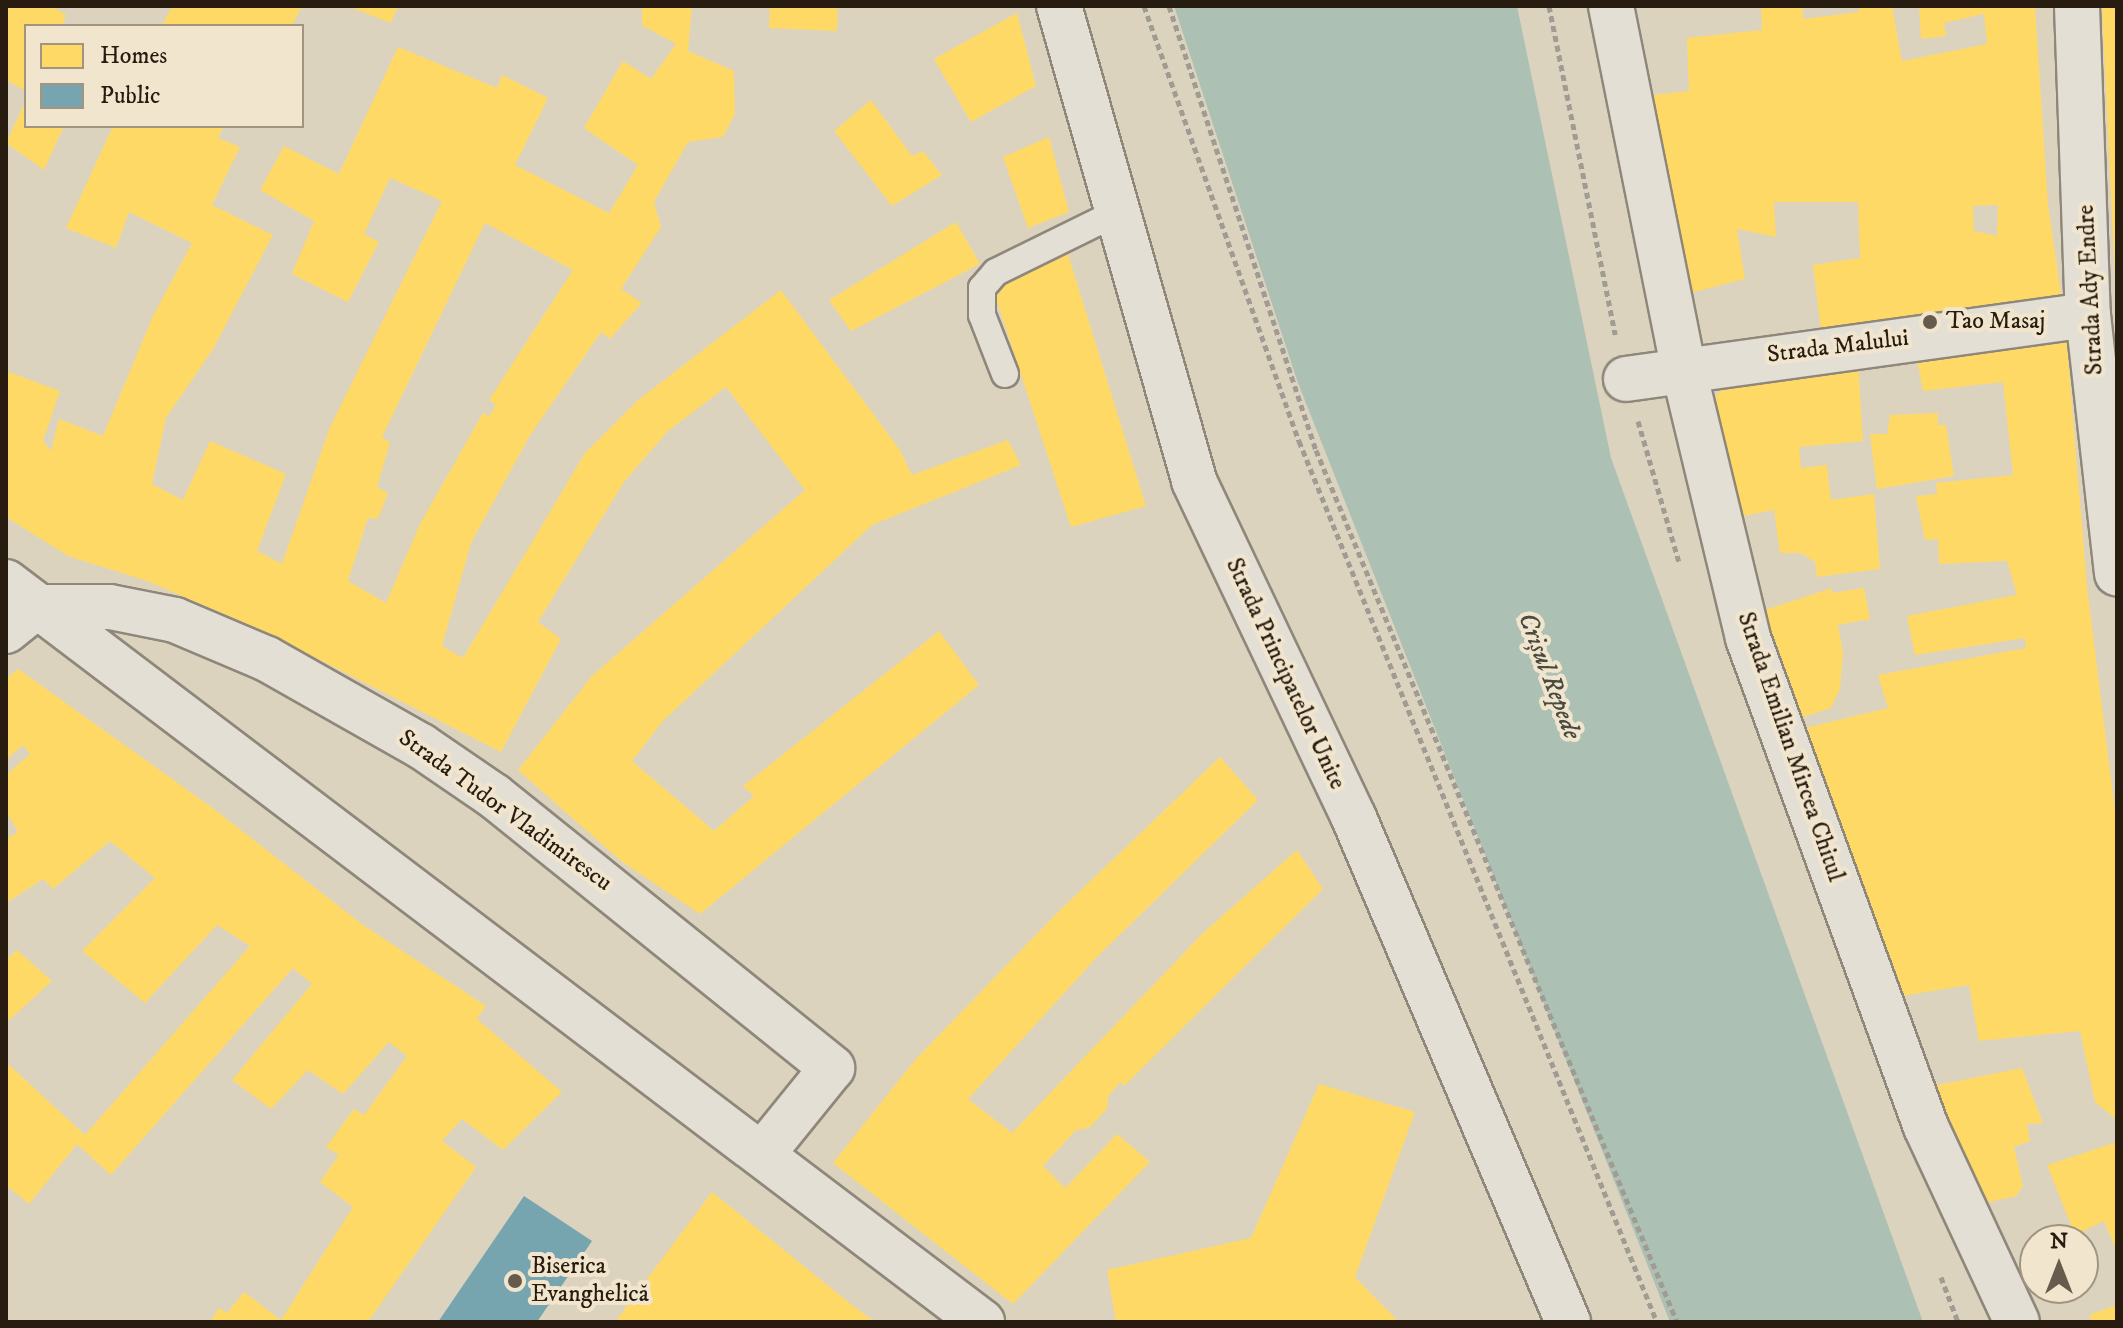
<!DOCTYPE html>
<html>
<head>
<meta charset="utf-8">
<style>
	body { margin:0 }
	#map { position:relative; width:2123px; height:1328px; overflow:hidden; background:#dcd3bf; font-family:"IM FELL DW Pica",serif }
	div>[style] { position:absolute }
	.water>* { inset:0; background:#acc1b4 }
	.homes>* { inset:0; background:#ffd966 }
	.public>* { inset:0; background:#76a5af }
	.path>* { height:5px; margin-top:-2.5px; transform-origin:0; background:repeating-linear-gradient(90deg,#a19c93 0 6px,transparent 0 10px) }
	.roads { filter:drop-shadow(2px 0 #8e877a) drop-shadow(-2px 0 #8e877a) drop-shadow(0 2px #8e877a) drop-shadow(0 -2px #8e877a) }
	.lane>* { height:26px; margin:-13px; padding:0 13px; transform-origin:13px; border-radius:13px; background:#e4dfd5 }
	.street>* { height:44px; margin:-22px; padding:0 22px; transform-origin:22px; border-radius:22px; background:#e4dfd5 }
	.secondary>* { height:44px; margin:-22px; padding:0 22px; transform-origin:22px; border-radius:22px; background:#e4dfd5 }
	.dots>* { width:22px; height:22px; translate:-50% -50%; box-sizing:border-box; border:4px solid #f1e6cd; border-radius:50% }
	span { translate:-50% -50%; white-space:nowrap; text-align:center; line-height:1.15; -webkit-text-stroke:8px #f1e6cd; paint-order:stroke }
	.street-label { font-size:24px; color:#281b10 }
	.poi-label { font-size:24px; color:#281b10 }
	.left { translate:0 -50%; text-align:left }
	.water-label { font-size:26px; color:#494a40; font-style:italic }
	.frame { position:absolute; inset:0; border:8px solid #281b10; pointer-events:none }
	.legend { position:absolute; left:24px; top:24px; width:280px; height:104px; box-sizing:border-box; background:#f1e6cd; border:2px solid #a19581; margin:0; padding:10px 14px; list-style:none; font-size:24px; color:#281b10 }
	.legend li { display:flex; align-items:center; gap:16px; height:40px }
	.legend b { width:40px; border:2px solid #a19581 }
	.north { position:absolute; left:2019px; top:1224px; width:80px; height:80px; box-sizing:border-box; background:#f1e6cd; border:2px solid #a19581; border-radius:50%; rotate:0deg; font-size:22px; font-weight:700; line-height:32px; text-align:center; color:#281b10 }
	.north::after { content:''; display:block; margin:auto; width:28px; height:36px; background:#675b4d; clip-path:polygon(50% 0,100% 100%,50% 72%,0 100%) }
</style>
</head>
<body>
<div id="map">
	<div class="water">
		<i style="clip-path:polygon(1174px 6px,1517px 6px,1611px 458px,1923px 1322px,1670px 1322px,1298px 383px)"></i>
	</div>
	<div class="homes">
		<i style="clip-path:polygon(6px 6px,52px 6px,66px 15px,62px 26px,26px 26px,26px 91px,6px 80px)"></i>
		<i style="clip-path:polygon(172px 6px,302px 6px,292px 26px,162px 26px)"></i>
		<i style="clip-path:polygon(347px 6px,398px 6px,391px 23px)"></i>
		<i style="clip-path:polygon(evenodd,642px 6px,692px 6px,688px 51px,734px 71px,735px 114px,723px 137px,688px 142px,654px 202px,661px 227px,621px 289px,642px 303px,610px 339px,601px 332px,529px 437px,471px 543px,442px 646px,463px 658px,585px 453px,637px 401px,781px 290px,900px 450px,912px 475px,1008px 440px,1021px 465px,872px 525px,663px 721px,632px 761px,714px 831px,754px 796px,743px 786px,939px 631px,979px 685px,700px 914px,621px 861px,518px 770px,592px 676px,805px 490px,726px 387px,668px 431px,624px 482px,538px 622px,561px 639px,501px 752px,259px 629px,147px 581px,68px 556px,6px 517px,6px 371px,60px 391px,43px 441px,51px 451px,59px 419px,103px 436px,153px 316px,192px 243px,129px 212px,116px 248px,66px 228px,113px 126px,224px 126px,218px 138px,240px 147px,212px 205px,273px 235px,213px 349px,166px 418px,152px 484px,183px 500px,210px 441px,286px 474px,257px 551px,282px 564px,330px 427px,442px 201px,390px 178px,364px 234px,379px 242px,348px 302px,292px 274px,314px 221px,260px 190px,284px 146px,339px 174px,398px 47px,497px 88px,502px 75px,548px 98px,515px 165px,609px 213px,638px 165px,584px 128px,623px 61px,651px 79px,676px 44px,642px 25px,642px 6px,485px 223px,573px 270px,489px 400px,496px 405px,489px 416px,483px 413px,420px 524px,386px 603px,348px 581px,368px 518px,378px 519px,388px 493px,377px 487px,390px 443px,382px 437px,485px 223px)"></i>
		<i style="clip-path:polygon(770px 6px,838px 6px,837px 31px,769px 28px)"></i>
		<i style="clip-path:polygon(evenodd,1761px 6px,1803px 6px,1803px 19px,1859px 12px,1858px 6px,1892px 6px,1902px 61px,1987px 44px,1984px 14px,1944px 23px,1946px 36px,1921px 39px,1919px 6px,2035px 6px,2048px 204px,2062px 301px,1821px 330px,1813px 265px,1860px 258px,1858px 202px,1774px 202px,1776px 237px,1737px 229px,1745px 279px,1682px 295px,1643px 96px,1689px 91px,1687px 38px,1762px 30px,1761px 6px,1998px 205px,1997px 236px,1974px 231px,1973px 206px,1998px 205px)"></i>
		<i style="clip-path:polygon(2102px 6px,2117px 6px,2117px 279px,2115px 280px)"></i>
		<i style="clip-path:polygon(1017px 13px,1036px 86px,971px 122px,934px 59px)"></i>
		<i style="clip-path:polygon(26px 100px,26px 126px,64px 126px,44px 170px,6px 143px)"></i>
		<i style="clip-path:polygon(871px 100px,912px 156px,923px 151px,942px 175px,892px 206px,834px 131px)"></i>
		<i style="clip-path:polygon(1049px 137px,1069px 212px,1028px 228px,1003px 157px)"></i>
		<i style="clip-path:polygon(956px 222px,980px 264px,851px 331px,829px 300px)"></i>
		<i style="clip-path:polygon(1067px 251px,1146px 506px,1071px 527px,992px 286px)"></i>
		<i style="clip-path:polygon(2066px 333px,2087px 586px,2117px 827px,2117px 1120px,2095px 1102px,2080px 1031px,1979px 1041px,1969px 985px,1884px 999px,1801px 729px,1888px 708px,1878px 675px,2026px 648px,2025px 638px,1915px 655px,1907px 616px,2017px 595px,2007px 561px,1939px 564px,1938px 539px,1925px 540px,1916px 496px,1937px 494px,1936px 483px,2013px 475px,2003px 382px,1923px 391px,1915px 350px)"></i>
		<i style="clip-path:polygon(1858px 363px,1863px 441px,1799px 447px,1801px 468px,1827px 465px,1831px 500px,1874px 494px,1880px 569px,1817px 577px,1815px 562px,1801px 553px,1780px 553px,1774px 510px,1732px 518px,1713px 400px,1732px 375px)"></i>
		<i style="clip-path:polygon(1938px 413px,1938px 425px,1946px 425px,1954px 476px,1877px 489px,1870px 434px,1887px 434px,1890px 415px)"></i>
		<i style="clip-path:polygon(1832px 588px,1832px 593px,1864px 588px,1870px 619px,1838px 625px,1843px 653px,1840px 689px,1831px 708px,1797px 719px,1762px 611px)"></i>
		<i style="clip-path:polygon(18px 669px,214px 809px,363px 925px,486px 1006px,477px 1019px,562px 1092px,503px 1150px,462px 1119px,442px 1141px,476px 1167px,368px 1322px,210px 1322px,219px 1308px,227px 1313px,244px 1292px,281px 1320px,353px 1207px,320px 1182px,339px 1155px,326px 1147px,354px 1109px,364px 1115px,407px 1056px,389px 1042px,343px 1094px,308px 1070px,271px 1109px,232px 1080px,312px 984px,293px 968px,111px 1175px,77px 1144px,29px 1204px,6px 1185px,6px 1062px,85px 1135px,250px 946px,217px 925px,145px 1003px,82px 951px,155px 878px,110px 841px,53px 889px,43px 879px,6px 903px,6px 839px,18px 832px,6px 811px,6px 775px,30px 754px,23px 745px,6px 760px,6px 679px)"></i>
		<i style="clip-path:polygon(1220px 757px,1258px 800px,1097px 957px,968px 1099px,1012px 1133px,1204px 932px,1297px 850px,1323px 889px,1124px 1086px,1120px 1082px,1108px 1097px,1107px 1109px,1089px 1128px,1076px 1130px,1043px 1166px,1065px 1188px,1117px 1134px,1150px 1162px,1013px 1304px,833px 1163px,915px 1060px,1055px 915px)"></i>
		<i style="clip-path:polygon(17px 950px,52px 981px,6px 1023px,6px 960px)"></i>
		<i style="clip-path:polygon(2022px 1068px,2043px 1123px,2027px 1124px,2030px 1141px,2014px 1147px,2023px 1186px,2016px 1196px,1968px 1207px,1928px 1087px)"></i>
		<i style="clip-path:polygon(1319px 1084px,1415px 1112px,1355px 1277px,1399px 1322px,1116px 1322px,1107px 1270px,1251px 1238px)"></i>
		<i style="clip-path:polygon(2117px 1142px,2117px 1252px,2104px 1221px,2075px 1235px,2047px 1165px)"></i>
		<i style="clip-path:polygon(712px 1192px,852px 1305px,875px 1322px,615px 1322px)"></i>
		<i style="clip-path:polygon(2117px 1305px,2117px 1322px,2092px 1322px,2089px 1315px)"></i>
	</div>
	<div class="public">
		<i style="clip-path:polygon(524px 1196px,592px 1241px,537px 1322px,438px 1322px)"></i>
	</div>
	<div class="path">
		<i style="left:1144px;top:6px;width:462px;rotate:70.4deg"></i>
		<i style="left:1299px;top:441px;width:951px;rotate:67.89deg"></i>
		<i style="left:1169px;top:6px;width:468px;rotate:71.7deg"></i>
		<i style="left:1316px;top:450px;width:944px;rotate:67.51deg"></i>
		<i style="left:1549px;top:6px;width:335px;rotate:78.6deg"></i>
		<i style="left:1638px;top:421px;width:147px;rotate:73.8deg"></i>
		<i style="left:1941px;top:1277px;width:48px;rotate:69.3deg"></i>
	</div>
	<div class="roads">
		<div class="lane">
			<i style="left:1005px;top:374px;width:63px;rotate:-111.3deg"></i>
			<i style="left:982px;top:315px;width:27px;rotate:-90deg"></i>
			<i style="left:982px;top:288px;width:21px;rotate:-49deg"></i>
			<i style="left:996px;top:272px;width:136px;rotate:-26.2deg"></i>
		</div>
		<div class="street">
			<i style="left:1059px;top:6px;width:494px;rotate:74.1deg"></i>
			<i style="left:1194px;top:481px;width:373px;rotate:64.6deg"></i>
			<i style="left:1354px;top:818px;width:548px;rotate:66.99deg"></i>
			<i style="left:1611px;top:6px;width:368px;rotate:78.7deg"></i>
			<i style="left:1683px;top:367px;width:279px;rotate:76.5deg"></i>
			<i style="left:1748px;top:638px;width:520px;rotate:70deg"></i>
			<i style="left:1926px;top:1127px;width:215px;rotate:65deg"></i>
			<i style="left:2077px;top:6px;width:309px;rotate:88deg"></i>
			<i style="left:2088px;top:315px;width:260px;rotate:83.6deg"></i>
			<i style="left:1626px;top:379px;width:466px;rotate:-7.9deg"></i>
			<i style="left:6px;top:631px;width:38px;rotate:-39deg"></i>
			<i style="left:36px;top:607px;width:74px"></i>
			<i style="left:110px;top:607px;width:66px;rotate:11.3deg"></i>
			<i style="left:175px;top:620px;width:100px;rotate:23deg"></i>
			<i style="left:267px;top:659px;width:177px;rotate:29.5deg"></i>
			<i style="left:421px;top:746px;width:88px;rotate:34.4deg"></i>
			<i style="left:494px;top:796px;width:434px;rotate:38.8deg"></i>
			<i style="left:832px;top:1068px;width:108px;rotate:129deg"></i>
		</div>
		<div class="secondary">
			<i style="left:6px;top:582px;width:1225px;rotate:37.17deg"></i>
		</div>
	</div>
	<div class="dots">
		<i style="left:1930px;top:322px;background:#675b4d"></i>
		<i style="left:515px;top:1281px;background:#675b4d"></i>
	</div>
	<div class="street-label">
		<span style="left:2091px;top:290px;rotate:-93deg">Strada Ady Endre</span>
		<span style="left:1838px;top:347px;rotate:-7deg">Strada Malului</span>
		<span style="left:1285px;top:674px;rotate:65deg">Strada Principatelor Unite</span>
		<span style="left:1790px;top:747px;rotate:71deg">Strada Emilian Mircea Chitul</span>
		<span style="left:505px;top:811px;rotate:36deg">Strada Tudor Vladimirescu</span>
	</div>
	<div class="poi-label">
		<span class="left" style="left:1946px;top:322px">Tao Masaj</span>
		<span class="left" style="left:531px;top:1281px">Biserica<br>Evanghelică</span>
	</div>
	<div class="water-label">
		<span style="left:1549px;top:676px;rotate:69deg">Crișul Repede</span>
	</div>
	<div class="frame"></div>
	<ul class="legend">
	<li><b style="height:22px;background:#ffd966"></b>Homes</li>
	<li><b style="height:22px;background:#76a5af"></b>Public</li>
	</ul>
	<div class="north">N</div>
</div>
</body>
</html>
